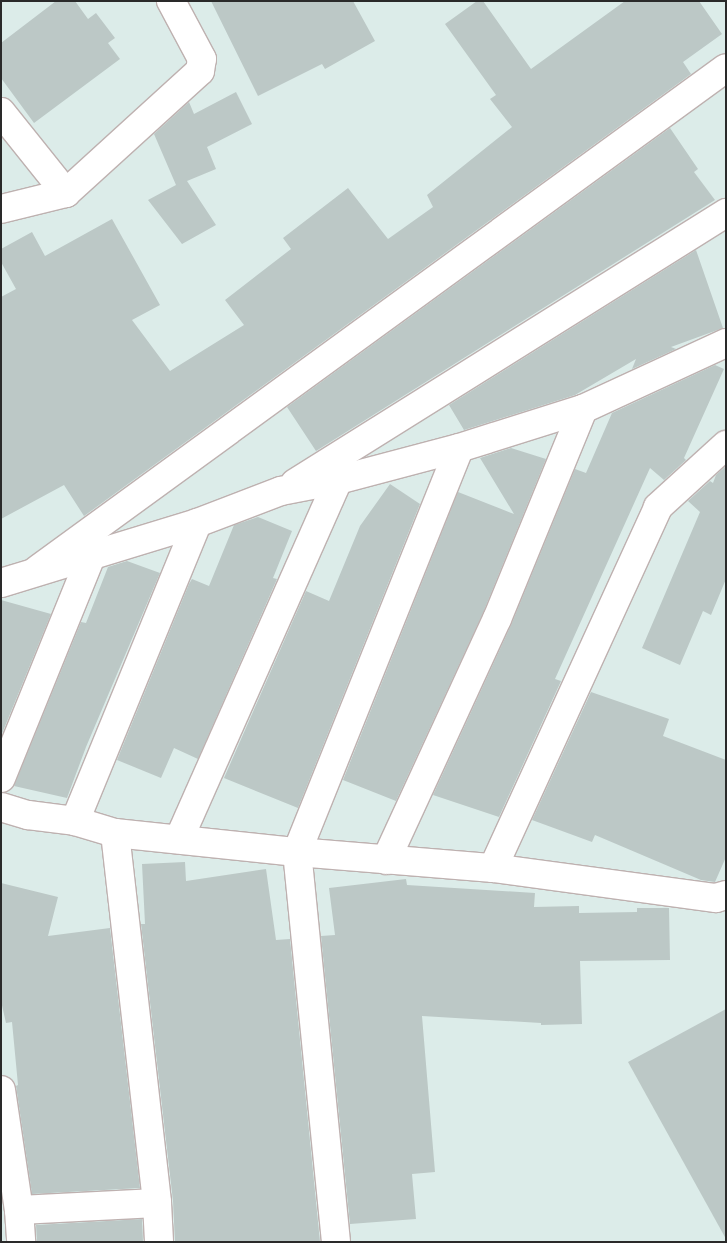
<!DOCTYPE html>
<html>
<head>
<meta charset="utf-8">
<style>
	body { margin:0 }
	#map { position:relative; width:727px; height:1243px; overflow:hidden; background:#dcece9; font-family:Signika,sans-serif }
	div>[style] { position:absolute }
	.building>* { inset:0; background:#bcc8c6 }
	.roads { filter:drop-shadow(1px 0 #beb1b0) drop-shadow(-1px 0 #beb1b0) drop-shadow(0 1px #beb1b0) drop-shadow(0 -1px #beb1b0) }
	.minor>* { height:28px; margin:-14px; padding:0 14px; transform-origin:14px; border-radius:14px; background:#fff }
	span { translate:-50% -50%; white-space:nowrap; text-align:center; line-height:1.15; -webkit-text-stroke:4.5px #fff; paint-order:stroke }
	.frame { position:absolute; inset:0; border:2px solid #2a2a2a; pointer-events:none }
</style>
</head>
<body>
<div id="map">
	<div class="building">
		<i style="clip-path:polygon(56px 1px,75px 1px,88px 19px,96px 13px,115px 38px,108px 43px,120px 59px,34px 123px,1px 78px,1px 43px)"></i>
		<i style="clip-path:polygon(211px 1px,353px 1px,375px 41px,325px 69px,322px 64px,258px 96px)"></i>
		<i style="clip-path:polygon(477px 1px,483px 1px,531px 69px,625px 1px,699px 1px,722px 34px,683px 62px,691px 74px,84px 516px,64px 485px,1px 519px,1px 297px,16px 289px,1px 262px,1px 249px,32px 232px,45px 256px,112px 219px,160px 305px,132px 320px,170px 371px,244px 325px,225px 300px,291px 249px,283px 238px,348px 188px,388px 239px,433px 207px,427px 195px,512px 127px,490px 99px,496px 95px,445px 24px)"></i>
		<i style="clip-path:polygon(236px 92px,252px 124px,207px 147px,216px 169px,187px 181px,216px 225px,182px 244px,148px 200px,176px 185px,154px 134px,189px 102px,194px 114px)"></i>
		<i style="clip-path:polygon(670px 128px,698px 169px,694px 172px,715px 200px,316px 451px,287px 407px)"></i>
		<i style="clip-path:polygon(696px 250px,723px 328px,671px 347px,676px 349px,632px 369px,636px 359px,575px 395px,464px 430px,449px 405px)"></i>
		<i style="clip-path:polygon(715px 365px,724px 369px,684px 458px,686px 460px,664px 480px,650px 468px,555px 679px,561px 681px,499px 817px,433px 795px,511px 625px,575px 469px,586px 473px,612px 413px)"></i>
		<i style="clip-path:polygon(511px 448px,546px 459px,483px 613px,396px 801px,343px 780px,458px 492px,514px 514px,480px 458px)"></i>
		<i style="clip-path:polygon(726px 466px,726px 579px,711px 615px,703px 611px,680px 665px,642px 648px,700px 512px,688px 501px,710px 481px,713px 483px,716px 475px)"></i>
		<i style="clip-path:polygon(390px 484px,420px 504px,298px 808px,224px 778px,306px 591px,329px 601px,360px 526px)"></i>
		<i style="clip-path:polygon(258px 517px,292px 531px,273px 578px,277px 579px,198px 759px,174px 748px,161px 778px,117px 760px,189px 584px,192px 579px,209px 586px,234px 525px)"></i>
		<i style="clip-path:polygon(127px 561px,160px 573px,86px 747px,67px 798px,14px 786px,81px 622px,86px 623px,108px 567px)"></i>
		<i style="clip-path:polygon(1px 600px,51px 614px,1px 736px)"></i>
		<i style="clip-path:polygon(591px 692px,669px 719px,663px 736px,726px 760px,726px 857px,715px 882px,701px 880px,595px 835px,592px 842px,532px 820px)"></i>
		<i style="clip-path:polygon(185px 862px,186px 881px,266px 869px,276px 940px,290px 939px,320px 1242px,175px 1242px,173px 1201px,141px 924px,145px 924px,142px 864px)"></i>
		<i style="clip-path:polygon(406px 879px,407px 885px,535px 893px,534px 907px,579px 906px,579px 913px,637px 912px,637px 908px,669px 908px,670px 960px,580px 961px,582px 1024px,541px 1025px,541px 1023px,422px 1016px,435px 1172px,412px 1174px,416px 1219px,350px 1224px,321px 936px,335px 935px,329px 888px)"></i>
		<i style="clip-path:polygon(1px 883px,58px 897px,48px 936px,110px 928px,140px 1188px,32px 1194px,16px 1086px,18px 1085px,12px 1022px,6px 1023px,1px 1001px)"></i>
		<i style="clip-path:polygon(726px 1009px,726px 1239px,628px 1062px)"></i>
		<i style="clip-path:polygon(142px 1219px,143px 1242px,37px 1242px,36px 1225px)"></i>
	</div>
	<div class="roads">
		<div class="minor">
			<i style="left:1px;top:112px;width:104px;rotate:51.3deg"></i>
			<i style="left:1px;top:209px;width:67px;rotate:-13.8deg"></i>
			<i style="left:66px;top:193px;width:181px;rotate:-42.3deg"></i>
			<i style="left:200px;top:71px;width:12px;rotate:-81deg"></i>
			<i style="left:202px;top:59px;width:66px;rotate:-118.1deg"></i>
			<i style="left:295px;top:483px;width:509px;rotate:-32.07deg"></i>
			<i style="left:37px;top:570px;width:852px;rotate:-36.08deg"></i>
			<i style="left:1px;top:583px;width:205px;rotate:-17deg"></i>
			<i style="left:197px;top:523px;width:90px;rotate:-20.9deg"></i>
			<i style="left:281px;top:491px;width:58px;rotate:-10.9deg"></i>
			<i style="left:338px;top:480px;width:125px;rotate:-14.8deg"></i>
			<i style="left:459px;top:448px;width:130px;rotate:-17.5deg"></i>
			<i style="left:583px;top:409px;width:157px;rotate:-24.8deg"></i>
			<i style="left:1px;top:778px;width:242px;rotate:-67.9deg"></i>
			<i style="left:1px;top:807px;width:28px;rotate:17deg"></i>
			<i style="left:28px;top:815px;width:47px;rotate:7.3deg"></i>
			<i style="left:75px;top:821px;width:42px;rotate:16.7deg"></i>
			<i style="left:115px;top:833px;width:183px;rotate:6deg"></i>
			<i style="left:297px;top:852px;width:197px;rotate:4.7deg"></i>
			<i style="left:493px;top:868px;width:225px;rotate:7.7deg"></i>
			<i style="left:716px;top:898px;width:10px;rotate:-17deg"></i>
			<i style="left:75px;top:821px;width:322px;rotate:-67.7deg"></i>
			<i style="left:115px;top:833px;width:372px;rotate:83.5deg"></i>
			<i style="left:157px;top:1203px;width:39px;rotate:87deg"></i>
			<i style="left:179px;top:839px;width:393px;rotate:-66.1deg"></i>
			<i style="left:386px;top:860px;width:265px;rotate:-65.3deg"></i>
			<i style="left:497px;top:619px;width:227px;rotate:-67.7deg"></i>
			<i style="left:493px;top:868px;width:397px;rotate:-65.4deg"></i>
			<i style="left:658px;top:507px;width:92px;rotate:-42.4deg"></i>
			<i style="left:1px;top:1090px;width:121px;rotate:81.5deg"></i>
			<i style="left:19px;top:1210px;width:32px;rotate:86deg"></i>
			<i style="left:19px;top:1210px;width:138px;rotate:-2.9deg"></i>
			<i style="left:336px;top:1242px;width:392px;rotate:-95.7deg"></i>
			<i style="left:297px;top:852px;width:435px;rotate:-68.1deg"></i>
		</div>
	</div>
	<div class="frame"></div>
</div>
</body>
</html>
